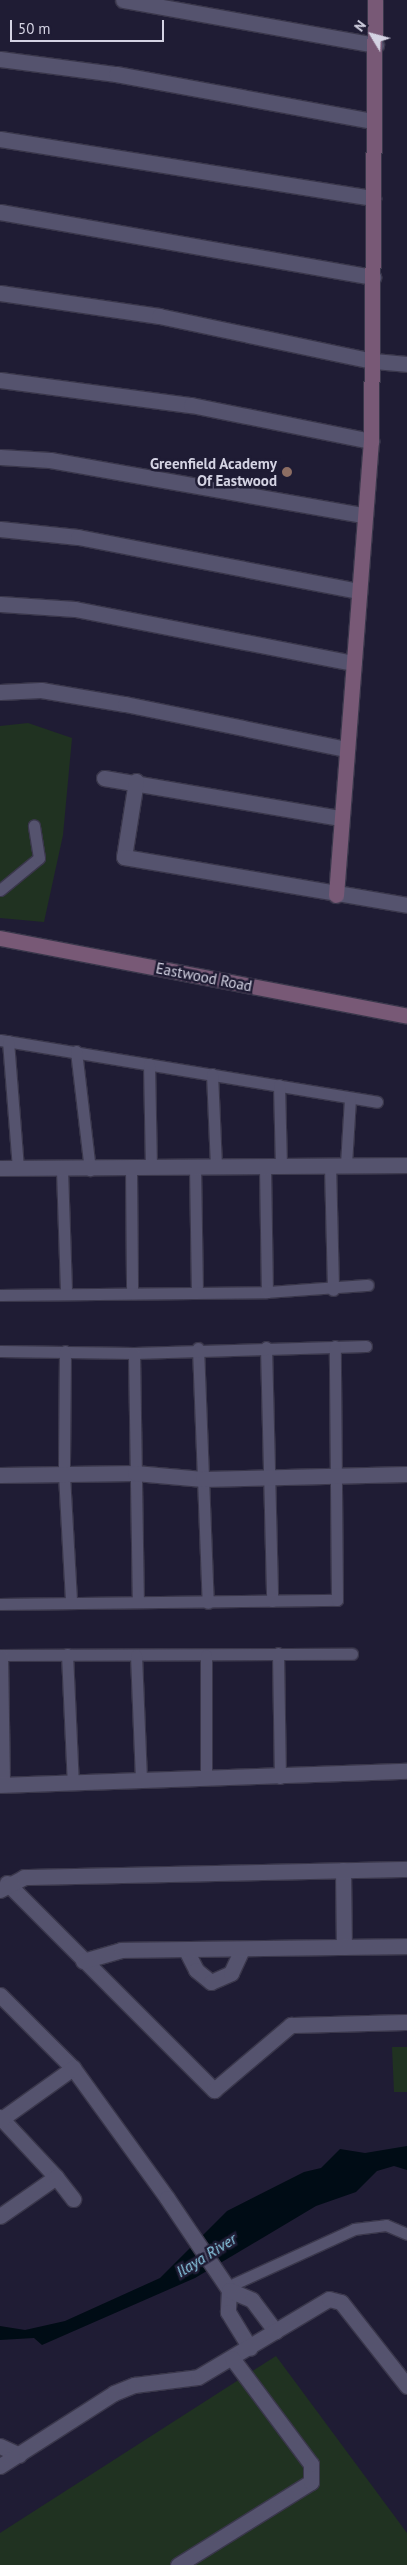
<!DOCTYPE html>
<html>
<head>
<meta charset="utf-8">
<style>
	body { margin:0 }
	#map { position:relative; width:407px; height:2565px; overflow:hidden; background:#1f1c34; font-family:"PT Sans",sans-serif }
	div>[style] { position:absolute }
	.green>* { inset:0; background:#203221 }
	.water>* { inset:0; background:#000c15 }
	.roads { filter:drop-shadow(1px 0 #3a374b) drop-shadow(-1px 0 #3a374b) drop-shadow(0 1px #3a374b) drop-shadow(0 -1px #3a374b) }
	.lane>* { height:11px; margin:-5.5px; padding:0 5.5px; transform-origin:5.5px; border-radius:5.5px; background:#55536e }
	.street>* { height:15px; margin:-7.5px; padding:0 7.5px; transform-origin:7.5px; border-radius:7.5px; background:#55536e }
	.secondary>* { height:15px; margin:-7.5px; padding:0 7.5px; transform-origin:7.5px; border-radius:7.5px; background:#785976 }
	.dots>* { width:14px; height:14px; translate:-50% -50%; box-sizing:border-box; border:2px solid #1f1c34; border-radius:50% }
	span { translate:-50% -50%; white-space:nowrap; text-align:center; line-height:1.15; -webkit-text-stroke:5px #1f1c34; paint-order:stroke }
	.poi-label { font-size:15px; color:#d4d3e3; font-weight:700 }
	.right { translate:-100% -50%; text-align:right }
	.street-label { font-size:15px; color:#d4d3e3 }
	.water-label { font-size:16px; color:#8ecee8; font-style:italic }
	.north { position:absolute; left:347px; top:10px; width:50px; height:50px; -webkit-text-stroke:4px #1f1c34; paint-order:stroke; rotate:307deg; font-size:14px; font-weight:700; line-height:20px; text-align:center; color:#d4d3e3 }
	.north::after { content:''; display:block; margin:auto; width:18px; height:22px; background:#d4d3e3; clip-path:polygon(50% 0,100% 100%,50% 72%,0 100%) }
	.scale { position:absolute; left:10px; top:20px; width:154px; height:22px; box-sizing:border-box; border:2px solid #d4d3e3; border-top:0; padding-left:6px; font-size:15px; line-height:18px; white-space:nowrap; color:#d4d3e3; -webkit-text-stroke:4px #1f1c34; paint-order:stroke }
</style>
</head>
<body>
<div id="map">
	<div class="green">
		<i style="clip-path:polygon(28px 723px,72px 738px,63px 835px,44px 922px,0 918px,0 726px)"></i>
		<i style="clip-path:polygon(392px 2047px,407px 2047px,407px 2092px,394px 2092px)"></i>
		<i style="clip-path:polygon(276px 2356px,407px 2533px,407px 2565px,0 2565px,0 2533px)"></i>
	</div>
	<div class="water">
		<i style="clip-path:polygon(407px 2146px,407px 2170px,394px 2166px,377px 2171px,356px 2192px,316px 2206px,195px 2278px,42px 2345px,34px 2338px,0 2340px,0 2326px,25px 2330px,65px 2321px,160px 2278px,227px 2211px,304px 2172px,321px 2168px,340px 2149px,365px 2153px)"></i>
	</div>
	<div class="roads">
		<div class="lane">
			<i style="left:0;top:890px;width:50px;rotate:-39.4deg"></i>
			<i style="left:39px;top:858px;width:33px;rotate:-99deg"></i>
			<i style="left:0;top:1040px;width:382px;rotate:9.3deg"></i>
			<i style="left:8px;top:1041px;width:126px;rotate:85.5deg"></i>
			<i style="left:76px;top:1051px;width:120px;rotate:83.3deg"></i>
			<i style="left:149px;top:1064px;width:103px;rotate:88.9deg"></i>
			<i style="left:212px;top:1074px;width:92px;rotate:87.5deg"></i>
			<i style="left:279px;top:1085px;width:81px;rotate:88.6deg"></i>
			<i style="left:346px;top:1164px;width:66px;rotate:-86.5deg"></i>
			<i style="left:330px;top:1165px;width:125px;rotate:88.6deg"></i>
			<i style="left:195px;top:1166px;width:126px;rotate:89.1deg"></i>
			<i style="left:265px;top:1167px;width:125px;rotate:89.1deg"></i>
			<i style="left:131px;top:1168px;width:123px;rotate:89.5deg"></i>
			<i style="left:62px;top:1170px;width:123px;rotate:88.1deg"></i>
			<i style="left:0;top:1295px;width:267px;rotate:-0.6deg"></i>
			<i style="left:267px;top:1292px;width:101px;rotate:-4deg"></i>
			<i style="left:266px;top:1347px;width:254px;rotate:88.6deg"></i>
			<i style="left:198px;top:1348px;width:255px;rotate:87.8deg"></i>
			<i style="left:0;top:1351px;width:134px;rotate:0.9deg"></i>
			<i style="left:134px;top:1353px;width:232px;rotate:-1.7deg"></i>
			<i style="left:65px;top:1351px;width:124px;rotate:90.5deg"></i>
			<i style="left:64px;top:1475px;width:126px;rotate:86.8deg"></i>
			<i style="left:134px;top:1353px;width:249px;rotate:89.1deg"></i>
			<i style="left:0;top:1604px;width:337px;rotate:-0.7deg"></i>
			<i style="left:337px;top:1600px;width:254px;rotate:-90.5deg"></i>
			<i style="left:278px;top:1653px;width:125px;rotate:89.1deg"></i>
			<i style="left:67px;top:1654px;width:130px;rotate:87.4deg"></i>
			<i style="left:0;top:1655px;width:352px;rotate:-0.2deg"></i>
			<i style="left:2px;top:1655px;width:130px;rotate:89.1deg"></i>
			<i style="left:136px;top:1655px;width:126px;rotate:87.7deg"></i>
			<i style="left:206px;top:1778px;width:123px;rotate:-90deg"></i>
			<i style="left:227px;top:2287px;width:140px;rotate:-24.5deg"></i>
			<i style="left:354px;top:2229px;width:32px;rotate:-7deg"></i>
			<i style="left:386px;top:2225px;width:23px;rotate:23deg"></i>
		</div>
		<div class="street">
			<i style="left:123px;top:0;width:257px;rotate:10.1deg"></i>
			<i style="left:0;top:59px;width:117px;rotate:7.4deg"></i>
			<i style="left:116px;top:74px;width:260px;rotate:10.4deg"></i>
			<i style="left:0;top:139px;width:378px;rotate:9deg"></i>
			<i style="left:0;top:212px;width:379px;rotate:9.9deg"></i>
			<i style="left:0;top:293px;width:161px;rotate:8.2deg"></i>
			<i style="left:159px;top:316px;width:219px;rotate:11.9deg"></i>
			<i style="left:373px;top:361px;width:34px;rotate:5deg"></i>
			<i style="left:0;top:380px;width:193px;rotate:7.5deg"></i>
			<i style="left:191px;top:405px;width:184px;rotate:11.3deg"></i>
			<i style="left:0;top:457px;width:50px;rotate:3.4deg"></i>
			<i style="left:50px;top:460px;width:318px;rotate:10deg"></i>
			<i style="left:0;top:529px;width:78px;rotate:5.9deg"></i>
			<i style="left:78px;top:537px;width:285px;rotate:10.9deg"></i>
			<i style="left:0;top:604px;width:75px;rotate:3.8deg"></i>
			<i style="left:75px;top:609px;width:284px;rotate:11deg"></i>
			<i style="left:0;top:692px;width:41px;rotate:-2.8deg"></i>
			<i style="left:41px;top:690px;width:85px;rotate:9.5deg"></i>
			<i style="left:125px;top:704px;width:226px;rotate:11.5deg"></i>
			<i style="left:104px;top:778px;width:240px;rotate:9.6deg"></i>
			<i style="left:136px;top:781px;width:77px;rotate:99deg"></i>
			<i style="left:124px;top:857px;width:287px;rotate:9.6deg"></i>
			<i style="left:0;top:1168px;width:407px;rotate:-0.4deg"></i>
			<i style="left:0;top:1475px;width:135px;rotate:-0.8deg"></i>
			<i style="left:135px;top:1473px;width:68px;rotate:5deg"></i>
			<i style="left:203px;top:1479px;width:204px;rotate:-1.4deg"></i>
			<i style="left:0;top:1785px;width:407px;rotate:-2deg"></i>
			<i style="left:343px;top:1870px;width:77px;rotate:89.3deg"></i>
			<i style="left:7px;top:1883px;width:293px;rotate:45deg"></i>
			<i style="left:214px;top:2090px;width:101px;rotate:-40.2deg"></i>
			<i style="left:291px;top:2025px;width:116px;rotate:-1.5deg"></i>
			<i style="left:0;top:1890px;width:27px;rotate:-28deg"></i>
			<i style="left:24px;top:1877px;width:383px;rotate:-1.2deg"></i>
			<i style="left:186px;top:1950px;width:22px;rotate:63deg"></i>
			<i style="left:196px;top:1970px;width:19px;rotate:39deg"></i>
			<i style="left:211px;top:1982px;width:22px;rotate:-24deg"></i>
			<i style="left:231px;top:1973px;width:26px;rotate:-65deg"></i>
			<i style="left:83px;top:1961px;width:40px;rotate:-16deg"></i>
			<i style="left:121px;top:1950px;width:286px;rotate:-0.8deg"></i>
			<i style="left:0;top:1995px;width:103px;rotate:45deg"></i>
			<i style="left:73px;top:2068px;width:160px;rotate:54.1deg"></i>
			<i style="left:167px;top:2198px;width:111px;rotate:56deg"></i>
			<i style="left:229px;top:2290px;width:22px;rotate:93deg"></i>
			<i style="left:228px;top:2312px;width:42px;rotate:58.6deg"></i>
			<i style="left:0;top:2117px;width:82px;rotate:47deg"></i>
			<i style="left:56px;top:2177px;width:68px;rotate:145.1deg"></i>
			<i style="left:0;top:2120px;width:90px;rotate:-35.5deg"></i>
			<i style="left:56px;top:2177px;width:28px;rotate:52deg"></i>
			<i style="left:229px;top:2290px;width:25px;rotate:23deg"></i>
			<i style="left:252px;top:2300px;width:39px;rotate:53deg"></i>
			<i style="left:0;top:2446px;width:21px;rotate:25deg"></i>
			<i style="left:0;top:2466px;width:135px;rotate:-32.6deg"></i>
			<i style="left:114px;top:2393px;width:22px;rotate:-22deg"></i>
			<i style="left:134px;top:2385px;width:64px;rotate:-7.1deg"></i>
			<i style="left:198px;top:2377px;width:152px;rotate:-30.8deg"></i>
			<i style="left:329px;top:2299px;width:12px;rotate:14deg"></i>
			<i style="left:341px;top:2302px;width:107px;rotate:51.8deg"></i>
			<i style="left:178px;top:2565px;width:157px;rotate:-32deg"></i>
			<i style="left:311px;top:2482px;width:18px;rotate:-90deg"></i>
			<i style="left:311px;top:2464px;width:132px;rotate:-126.7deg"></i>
		</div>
		<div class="secondary">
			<i style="left:336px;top:895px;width:455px;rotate:-85.6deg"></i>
			<i style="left:371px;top:441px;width:441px;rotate:-89.5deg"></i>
			<i style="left:0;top:938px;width:414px;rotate:10.8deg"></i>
		</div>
	</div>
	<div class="dots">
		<i style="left:287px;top:472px;background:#8d6e63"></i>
	</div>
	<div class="poi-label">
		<span class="right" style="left:277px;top:472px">Greenfield Academy<br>Of Eastwood</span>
	</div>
	<div class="street-label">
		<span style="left:204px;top:977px;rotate:11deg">Eastwood Road</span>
	</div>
	<div class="water-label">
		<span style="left:206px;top:2255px;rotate:-32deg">Ilaya River</span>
	</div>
	<div class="north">N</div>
	<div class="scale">50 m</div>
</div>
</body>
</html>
